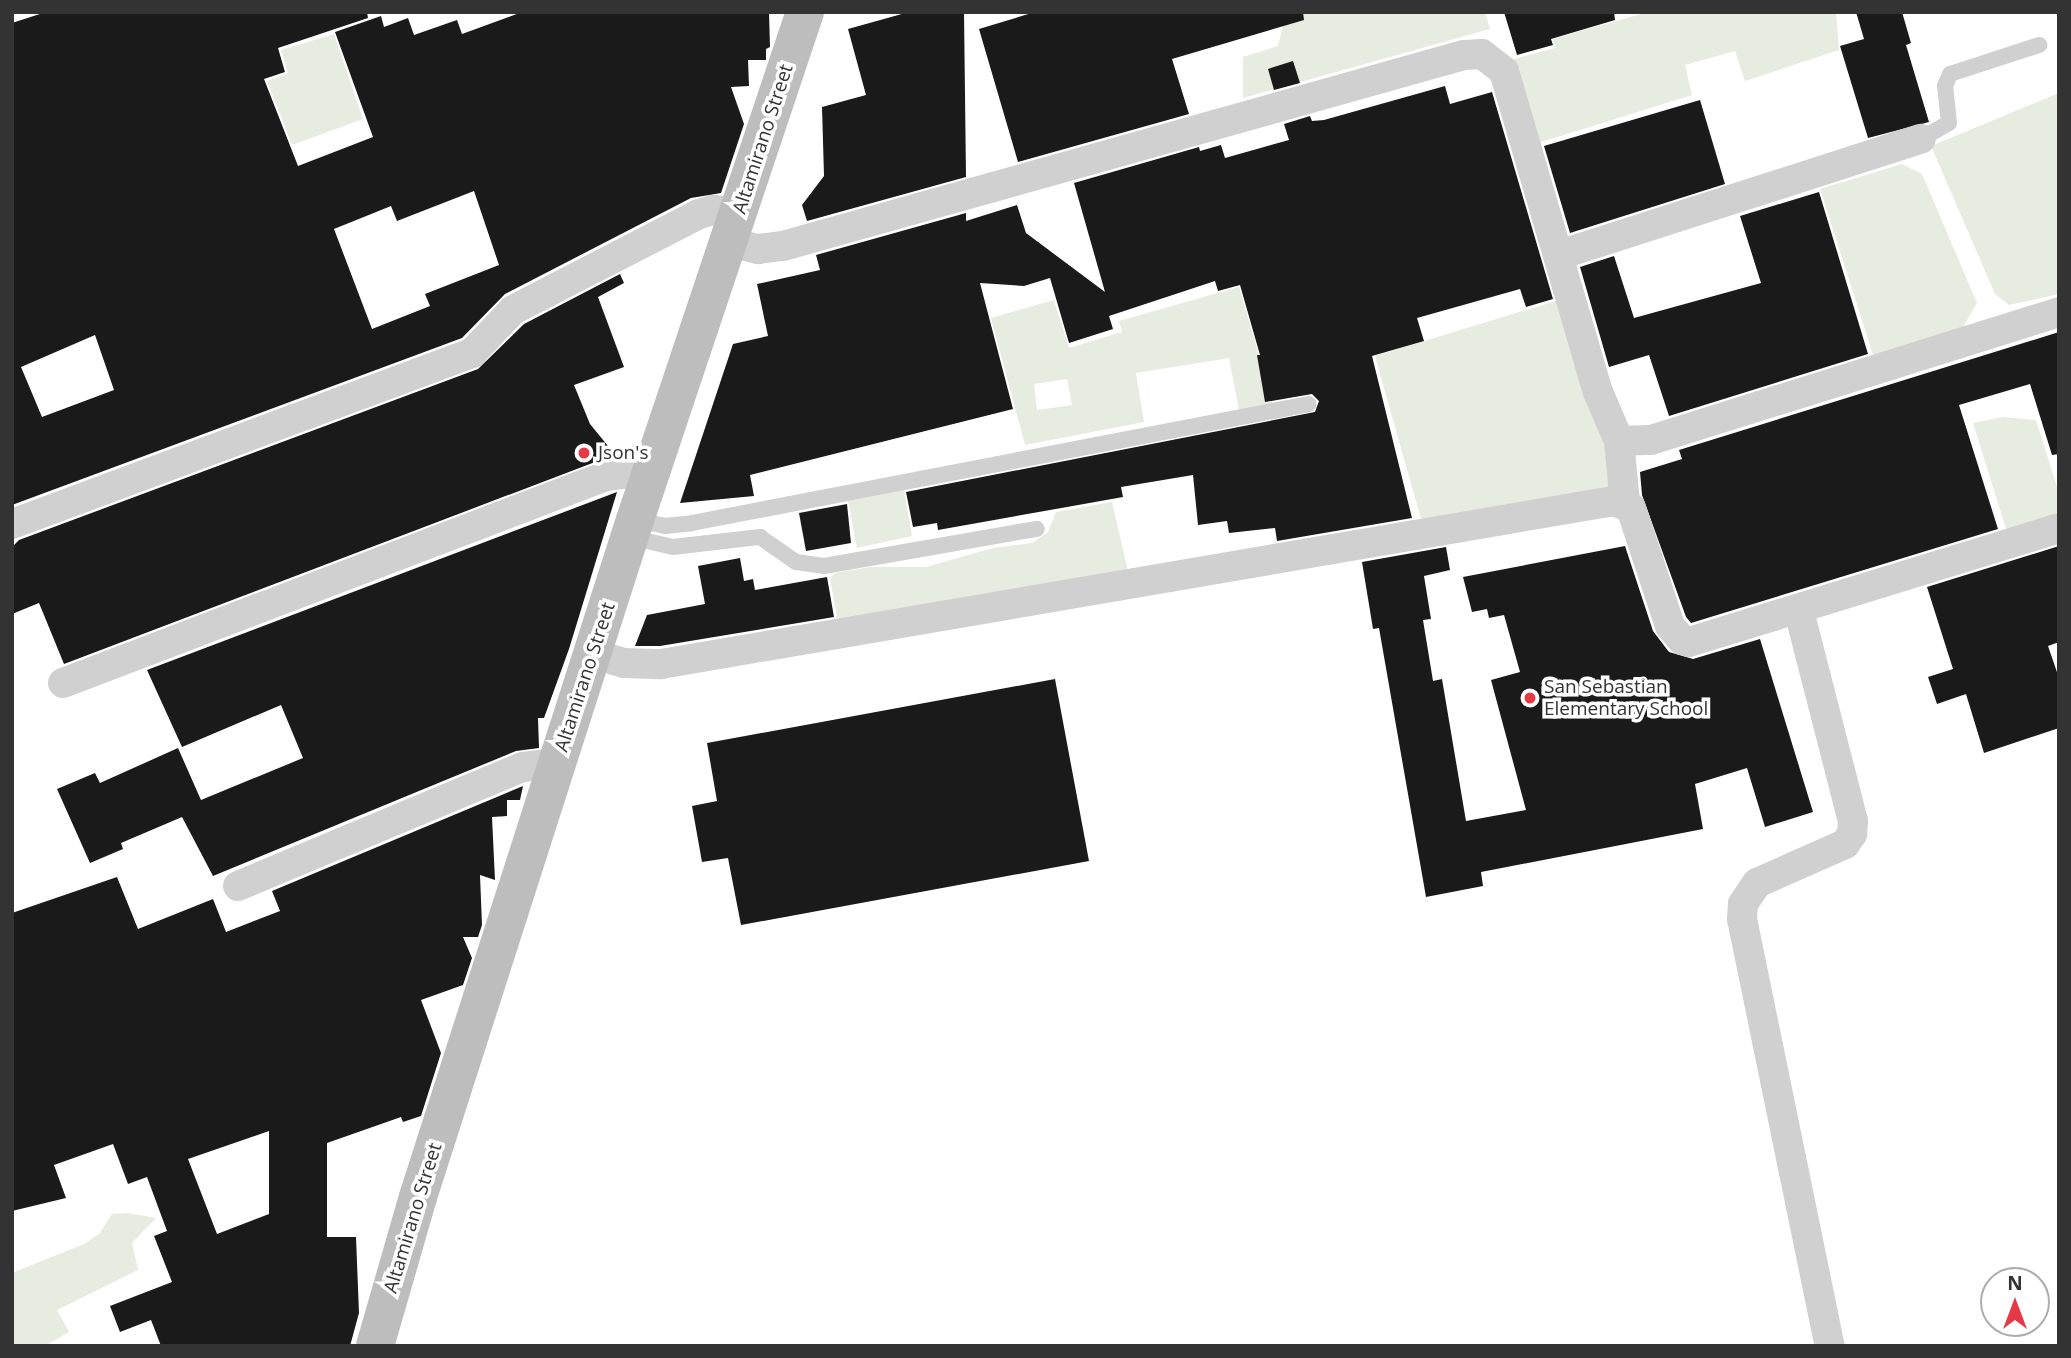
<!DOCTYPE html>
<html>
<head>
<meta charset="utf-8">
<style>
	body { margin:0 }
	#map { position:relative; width:2071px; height:1358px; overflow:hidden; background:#fff; font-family:"Open Sans",sans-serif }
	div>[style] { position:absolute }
	.green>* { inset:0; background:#e6ecdf }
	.building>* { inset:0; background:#1a1a1a }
	.service>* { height:16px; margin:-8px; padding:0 8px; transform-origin:8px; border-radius:8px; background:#d0d0d0 }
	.minor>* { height:30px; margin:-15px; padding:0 15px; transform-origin:15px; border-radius:15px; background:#d0d0d0 }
	.secondary>* { height:38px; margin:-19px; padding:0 19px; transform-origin:19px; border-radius:19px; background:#bdbdbd }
	.dots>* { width:19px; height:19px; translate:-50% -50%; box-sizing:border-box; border:4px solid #fff; border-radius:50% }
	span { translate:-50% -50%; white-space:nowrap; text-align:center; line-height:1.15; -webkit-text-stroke:7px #fff; paint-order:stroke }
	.street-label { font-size:19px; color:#333 }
	.poi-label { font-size:19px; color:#333 }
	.left { translate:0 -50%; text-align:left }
	.frame { position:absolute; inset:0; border:14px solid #333; pointer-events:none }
	.north { position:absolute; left:1980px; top:1267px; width:70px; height:70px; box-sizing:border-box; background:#fff; border:2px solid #adadad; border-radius:50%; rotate:0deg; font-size:19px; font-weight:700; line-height:28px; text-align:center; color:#333 }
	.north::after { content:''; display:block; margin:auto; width:24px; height:32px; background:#e63946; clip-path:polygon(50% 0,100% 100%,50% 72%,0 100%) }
</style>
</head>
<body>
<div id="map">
	<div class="green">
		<i style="clip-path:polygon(1302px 12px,1485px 12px,1490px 29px,1243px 98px,1243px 57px,1278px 46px,1283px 26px)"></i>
		<i style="clip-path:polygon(1648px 12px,1836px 12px,1839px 50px,1745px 81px,1735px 51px,1685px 65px,1692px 95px,1538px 143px,1514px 59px,1555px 48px,1553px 39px)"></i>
		<i style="clip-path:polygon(334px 34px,363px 119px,292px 145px,267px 81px,288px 73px,281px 50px)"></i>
		<i style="clip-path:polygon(2059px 93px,2059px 294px,2009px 305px,1995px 294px,1931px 146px)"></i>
		<i style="clip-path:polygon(1902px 164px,1922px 174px,1977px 303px,1962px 329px,1874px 358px,1820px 189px)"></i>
		<i style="clip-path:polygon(evenodd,1239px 287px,1273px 404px,1239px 410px,1229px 358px,1136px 373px,1144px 422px,1025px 445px,991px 318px,1054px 300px,1069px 348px,1122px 332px,1119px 321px,1239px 287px,1067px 379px,1072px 405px,1037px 410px,1034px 384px,1067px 379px)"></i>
		<i style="clip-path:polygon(1559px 300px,1600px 424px,1614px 486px,1421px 519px,1375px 356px)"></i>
		<i style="clip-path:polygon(2003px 417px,2036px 420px,2059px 493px,2059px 516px,2007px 532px,1973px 423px)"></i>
		<i style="clip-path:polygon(904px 490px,912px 536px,857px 548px,848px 501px)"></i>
		<i style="clip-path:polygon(1112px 502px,1128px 571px,838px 621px,830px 579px,835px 573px,871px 567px,926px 567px,993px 548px,1032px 543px,1048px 532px,1056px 512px)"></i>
		<i style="clip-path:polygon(128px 1213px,156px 1218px,132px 1243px,138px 1270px,57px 1310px,69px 1332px,45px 1346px,12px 1346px,12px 1273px,84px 1244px,100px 1233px,112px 1214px)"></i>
	</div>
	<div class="building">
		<i style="clip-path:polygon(evenodd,46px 12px,367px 12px,368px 18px,278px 48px,285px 72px,264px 79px,298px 166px,373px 137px,335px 32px,381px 16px,384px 27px,408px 18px,414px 35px,457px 20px,462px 34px,522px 12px,769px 12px,770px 47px,766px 49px,766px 60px,748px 60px,749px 86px,731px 87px,744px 124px,721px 193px,691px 198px,505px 294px,462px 338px,12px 505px,12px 23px,46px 12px,474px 191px,499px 265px,425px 294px,430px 306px,372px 329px,334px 229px,391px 206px,397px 221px,474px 191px,46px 12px,95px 335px,114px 390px,42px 417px,21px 367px,95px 335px)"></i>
		<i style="clip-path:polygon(909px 12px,964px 12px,966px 177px,807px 221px,802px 205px,824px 176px,822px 107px,866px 95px,848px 29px)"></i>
		<i style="clip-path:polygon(1035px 12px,1303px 12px,1304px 20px,1172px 59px,1189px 114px,1018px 162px,979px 29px)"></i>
		<i style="clip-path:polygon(1504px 12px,1614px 12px,1615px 20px,1551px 39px,1553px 45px,1517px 55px)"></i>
		<i style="clip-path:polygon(1856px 12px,1902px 12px,1911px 43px,1906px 45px,1929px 122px,1868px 138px,1840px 46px,1864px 39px)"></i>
		<i style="clip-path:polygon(1293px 61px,1300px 83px,1274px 90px,1268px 69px)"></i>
		<i style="clip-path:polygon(1445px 86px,1450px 104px,1492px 92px,1553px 299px,1526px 307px,1520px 289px,1417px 318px,1424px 341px,1372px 356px,1412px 518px,1277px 541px,1275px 528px,1229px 533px,1227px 521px,1198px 525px,1193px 475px,1121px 487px,1123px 497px,938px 530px,937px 523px,913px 527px,906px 492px,1315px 412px,1319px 401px,1312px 394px,1265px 402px,1257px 355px,1260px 355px,1240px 285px,1218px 291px,1215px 281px,1109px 316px,1113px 329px,1069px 343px,1050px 278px,1024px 286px,980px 283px,1013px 409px,750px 475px,754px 496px,680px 503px,733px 344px,768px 336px,757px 284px,820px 270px,816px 255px,966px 213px,966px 221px,1017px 205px,1026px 233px,1105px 292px,1074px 183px,1199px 147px,1200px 151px,1221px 145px,1225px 158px,1289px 140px,1284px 124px,1310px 116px,1312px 121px,1324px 120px)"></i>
		<i style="clip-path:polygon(1700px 100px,1725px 184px,1570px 233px,1544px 146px)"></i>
		<i style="clip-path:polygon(1819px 192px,1868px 354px,1669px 416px,1649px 355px,1609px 367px,1580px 267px,1614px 256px,1634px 318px,1761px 283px,1740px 216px)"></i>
		<i style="clip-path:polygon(620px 274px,624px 283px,598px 297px,624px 367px,574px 385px,590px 424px,608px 446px,601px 452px,603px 459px,64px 664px,39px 603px,12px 614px,12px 547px,19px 540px,478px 369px,524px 324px)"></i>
		<i style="clip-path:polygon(2059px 332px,2059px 454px,2052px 455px,2030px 384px,1959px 405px,1998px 529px,1691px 623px,1686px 617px,1642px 495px,1640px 472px,1682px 459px,1679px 450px)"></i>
		<i style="clip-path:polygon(617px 492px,569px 649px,544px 718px,538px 718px,539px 748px,516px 751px,213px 876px,182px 817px,121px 843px,123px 849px,90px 863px,57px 789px,95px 773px,100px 783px,178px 748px,201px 800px,303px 758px,281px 705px,182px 747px,147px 670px)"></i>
		<i style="clip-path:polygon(847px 504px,851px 543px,806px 551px,799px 513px)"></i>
		<i style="clip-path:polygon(1625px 546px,1653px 631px,1669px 652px,1693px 659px,1760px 639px,1813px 812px,1765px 827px,1747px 768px,1695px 784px,1703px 829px,1481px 872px,1483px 886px,1426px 897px,1379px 628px,1373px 629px,1362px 562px,1446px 547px,1450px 570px,1424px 576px,1431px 619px,1423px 620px,1433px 681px,1442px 679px,1466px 821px,1526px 810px,1491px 680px,1520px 672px,1504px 615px,1489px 618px,1487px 609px,1472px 612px,1463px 577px)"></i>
		<i style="clip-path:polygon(2059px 546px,2059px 642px,2048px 646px,2059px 678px,2059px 728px,1984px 753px,1966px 694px,1937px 704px,1928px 677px,1953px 669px,1927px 587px)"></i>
		<i style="clip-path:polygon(740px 558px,744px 581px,753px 579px,755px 590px,827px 577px,834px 617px,660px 646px,635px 646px,647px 615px,705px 604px,698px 566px)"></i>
		<i style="clip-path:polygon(1055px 679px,1089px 861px,741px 925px,728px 858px,702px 862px,692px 806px,717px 801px,707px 743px)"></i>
		<i style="clip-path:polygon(evenodd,523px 786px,520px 800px,507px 800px,507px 816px,492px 817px,495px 880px,480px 875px,482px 925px,478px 937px,463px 937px,472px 958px,463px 985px,421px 1000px,441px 1053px,421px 1116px,403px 1122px,401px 1117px,327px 1143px,327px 1237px,356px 1237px,359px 1313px,350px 1346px,161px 1346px,151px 1320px,120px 1332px,110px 1306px,172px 1282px,154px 1236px,167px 1231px,147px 1177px,128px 1184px,113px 1144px,54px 1165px,66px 1198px,12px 1211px,12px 913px,117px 877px,138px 929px,213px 899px,226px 932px,280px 911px,272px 891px,523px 786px,269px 1131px,269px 1214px,217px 1234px,188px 1159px,269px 1131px)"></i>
	</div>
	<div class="service">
		<i style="left:1921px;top:139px;width:32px;rotate:-30deg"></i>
		<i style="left:1949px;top:123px;width:37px;rotate:-96deg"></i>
		<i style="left:1945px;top:86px;width:13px;rotate:-67deg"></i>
		<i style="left:1950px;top:74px;width:94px;rotate:-18deg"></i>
		<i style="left:635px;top:520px;width:31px;rotate:11deg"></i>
		<i style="left:665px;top:526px;width:27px;rotate:-6deg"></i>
		<i style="left:692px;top:523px;width:628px;rotate:-10.92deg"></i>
		<i style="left:630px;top:537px;width:44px;rotate:13.1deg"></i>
		<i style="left:673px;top:547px;width:88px;rotate:-6.6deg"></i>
		<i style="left:760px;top:537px;width:44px;rotate:34.8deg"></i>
		<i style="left:796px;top:562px;width:28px;rotate:8deg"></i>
		<i style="left:824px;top:566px;width:216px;rotate:-9.9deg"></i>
	</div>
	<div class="minor">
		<i style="left:729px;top:242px;width:30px;rotate:14deg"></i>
		<i style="left:758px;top:249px;width:25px;rotate:-7deg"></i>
		<i style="left:783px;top:246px;width:707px;rotate:-15.67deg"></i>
		<i style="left:1464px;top:55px;width:18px;rotate:-3deg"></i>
		<i style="left:1482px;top:54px;width:28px;rotate:38deg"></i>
		<i style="left:1504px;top:71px;width:334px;rotate:73.7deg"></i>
		<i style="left:1598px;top:392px;width:53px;rotate:66.8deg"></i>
		<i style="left:1619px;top:441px;width:62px;rotate:84.5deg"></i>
		<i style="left:1559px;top:255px;width:380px;rotate:-17.8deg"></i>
		<i style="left:1619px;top:441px;width:32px;rotate:-2deg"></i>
		<i style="left:1651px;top:440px;width:428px;rotate:-17.4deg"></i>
		<i style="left:12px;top:524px;width:491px;rotate:-20.4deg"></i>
		<i style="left:472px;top:353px;width:59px;rotate:-46.4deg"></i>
		<i style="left:513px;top:310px;width:209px;rotate:-27.3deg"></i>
		<i style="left:699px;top:214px;width:15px;rotate:-16deg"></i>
		<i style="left:713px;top:210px;width:25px;rotate:5deg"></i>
		<i style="left:1799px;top:611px;width:217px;rotate:75.6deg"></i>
		<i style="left:1853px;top:821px;width:13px;rotate:94deg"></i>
		<i style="left:1852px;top:834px;width:12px;rotate:125deg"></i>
		<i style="left:1845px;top:844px;width:96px;rotate:156.1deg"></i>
		<i style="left:1757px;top:883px;width:25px;rotate:124deg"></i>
		<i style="left:1743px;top:904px;width:15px;rotate:94deg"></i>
		<i style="left:1742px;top:919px;width:436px;rotate:78.4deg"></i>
		<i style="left:593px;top:654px;width:32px;rotate:16deg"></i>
		<i style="left:624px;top:663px;width:37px;rotate:2deg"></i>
		<i style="left:661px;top:664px;width:967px;rotate:-9.71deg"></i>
		<i style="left:1614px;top:501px;width:18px;rotate:22deg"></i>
		<i style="left:1631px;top:508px;width:124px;rotate:71.7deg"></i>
		<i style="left:1670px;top:626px;width:18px;rotate:49deg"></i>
		<i style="left:1682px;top:640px;width:7px;rotate:16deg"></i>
		<i style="left:1689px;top:642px;width:387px;rotate:-17.1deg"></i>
		<i style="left:63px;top:683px;width:581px;rotate:-20.87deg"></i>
		<i style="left:606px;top:476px;width:46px;rotate:-7.4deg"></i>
		<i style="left:238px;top:886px;width:309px;rotate:-22.7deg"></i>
		<i style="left:523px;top:767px;width:35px;rotate:-7deg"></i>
	</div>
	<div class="secondary">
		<i style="left:375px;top:1346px;width:155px;rotate:-73.9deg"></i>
		<i style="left:418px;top:1197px;width:711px;rotate:-72.23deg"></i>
		<i style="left:635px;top:520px;width:536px;rotate:-71.5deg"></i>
	</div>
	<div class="dots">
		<i style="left:584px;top:453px;background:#e63946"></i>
		<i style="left:1530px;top:698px;background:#e63946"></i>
	</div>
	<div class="street-label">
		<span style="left:763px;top:139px;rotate:-72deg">Altamirano Street</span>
		<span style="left:585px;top:677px;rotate:-72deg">Altamirano Street</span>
		<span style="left:413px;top:1218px;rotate:-73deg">Altamirano Street</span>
	</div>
	<div class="poi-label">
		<span class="left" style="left:598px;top:453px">Json's</span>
		<span class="left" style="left:1544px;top:698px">San Sebastian<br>Elementary School</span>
	</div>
	<div class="frame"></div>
	<div class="north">N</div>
</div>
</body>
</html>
